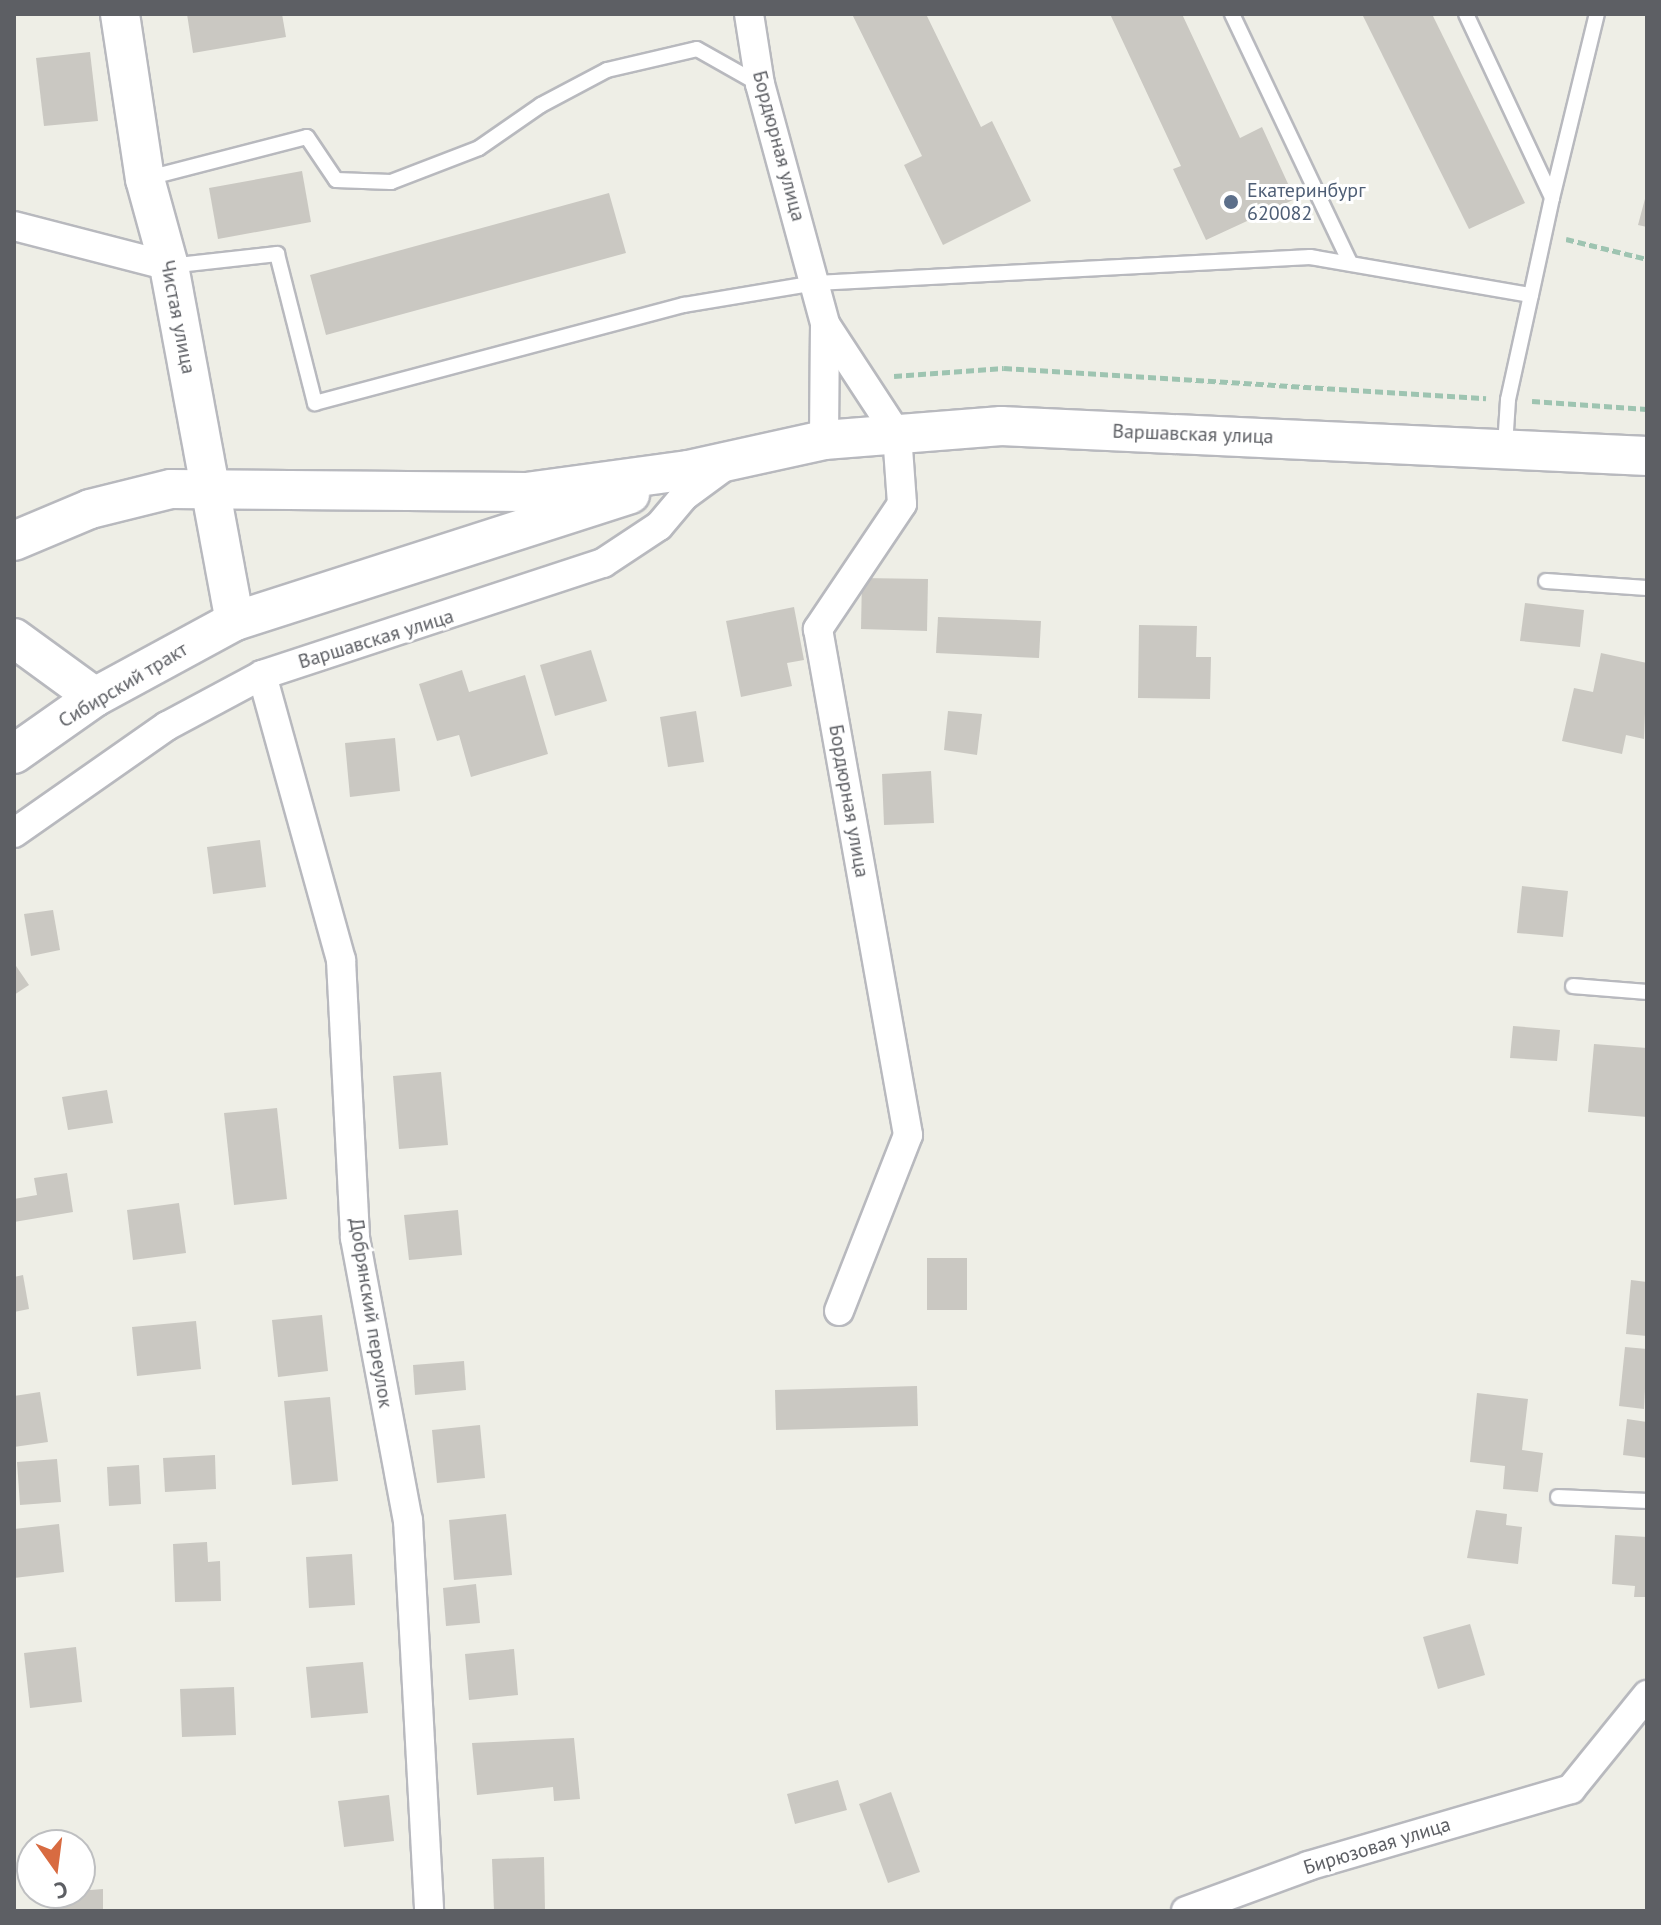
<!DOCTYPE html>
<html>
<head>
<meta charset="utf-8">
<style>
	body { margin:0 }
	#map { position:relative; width:1661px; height:1925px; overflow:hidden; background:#eeeee6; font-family:"PT Sans",sans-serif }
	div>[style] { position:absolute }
	.building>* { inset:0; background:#cac8c2 }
	.path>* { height:5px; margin-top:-2.5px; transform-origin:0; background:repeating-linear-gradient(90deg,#9ec4b1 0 8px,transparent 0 12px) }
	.roads { filter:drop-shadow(2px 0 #b8b9be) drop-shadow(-2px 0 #b8b9be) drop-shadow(0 2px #b8b9be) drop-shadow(0 -2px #b8b9be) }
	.lane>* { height:14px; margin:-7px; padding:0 7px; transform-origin:7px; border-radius:7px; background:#fff }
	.street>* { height:28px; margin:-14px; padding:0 14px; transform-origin:14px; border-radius:14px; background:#fff }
	.secondary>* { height:38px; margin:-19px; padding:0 19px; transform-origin:19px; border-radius:19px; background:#fff }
	.dots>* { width:22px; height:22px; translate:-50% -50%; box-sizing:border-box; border:4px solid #fff; border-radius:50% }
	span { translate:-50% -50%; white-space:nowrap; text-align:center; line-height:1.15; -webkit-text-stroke:6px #fff; paint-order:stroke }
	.street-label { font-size:20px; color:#5d5f64 }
	.service-label { font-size:20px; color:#4e5e75 }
	.left { translate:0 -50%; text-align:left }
	.frame { position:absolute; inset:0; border:16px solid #5d5f64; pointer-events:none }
	.north { position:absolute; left:16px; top:1829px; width:80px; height:80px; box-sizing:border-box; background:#fff; border:2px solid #bebfc1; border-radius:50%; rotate:166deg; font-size:22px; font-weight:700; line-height:32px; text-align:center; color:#5d5f64 }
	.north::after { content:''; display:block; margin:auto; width:28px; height:36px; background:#d86b41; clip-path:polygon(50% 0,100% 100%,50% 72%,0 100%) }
</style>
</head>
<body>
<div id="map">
	<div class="building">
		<i style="clip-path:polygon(187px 14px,282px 14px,286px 37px,193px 53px)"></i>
		<i style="clip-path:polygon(852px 14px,926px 14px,981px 127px,992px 121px,1031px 201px,943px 245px,904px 165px,922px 156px)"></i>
		<i style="clip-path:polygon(1110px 14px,1182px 14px,1240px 138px,1262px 127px,1295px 199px,1206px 240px,1173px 169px,1181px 166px)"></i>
		<i style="clip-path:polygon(1362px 14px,1432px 14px,1525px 203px,1469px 229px)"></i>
		<i style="clip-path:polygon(90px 52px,98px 121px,44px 126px,36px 58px)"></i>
		<i style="clip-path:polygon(302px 171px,311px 222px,218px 239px,209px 188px)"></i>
		<i style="clip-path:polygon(609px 193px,626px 253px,326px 335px,310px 275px)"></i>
		<i style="clip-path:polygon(1646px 195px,1647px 195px,1647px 227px,1638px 225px)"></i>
		<i style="clip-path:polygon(862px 578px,928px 579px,927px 631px,861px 629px)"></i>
		<i style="clip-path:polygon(1525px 603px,1584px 610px,1580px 647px,1520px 641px)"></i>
		<i style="clip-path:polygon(794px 607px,804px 660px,787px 663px,792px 686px,741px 697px,726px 621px)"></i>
		<i style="clip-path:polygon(938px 617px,1041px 621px,1039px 658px,936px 653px)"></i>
		<i style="clip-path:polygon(1139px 625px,1197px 626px,1196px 657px,1211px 657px,1210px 699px,1138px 698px)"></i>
		<i style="clip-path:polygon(591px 650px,607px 701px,555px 716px,540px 665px)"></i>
		<i style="clip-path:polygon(1601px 653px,1647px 663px,1644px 739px,1626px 735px,1622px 754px,1562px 741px,1574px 688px,1593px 692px)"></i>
		<i style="clip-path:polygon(462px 670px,469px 692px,525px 675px,548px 754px,471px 777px,459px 735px,437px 741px,419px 684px)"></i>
		<i style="clip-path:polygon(696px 711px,704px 762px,668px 767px,660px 717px)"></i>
		<i style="clip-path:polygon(948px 711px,982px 714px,977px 755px,944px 750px)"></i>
		<i style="clip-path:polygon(395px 738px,400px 791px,350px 797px,345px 743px)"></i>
		<i style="clip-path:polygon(931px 771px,934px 823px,884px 825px,882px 774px)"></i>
		<i style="clip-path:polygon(260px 840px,266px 887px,213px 894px,207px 847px)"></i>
		<i style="clip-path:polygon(1522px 886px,1568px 891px,1563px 937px,1517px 933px)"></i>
		<i style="clip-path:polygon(53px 910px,60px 950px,31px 956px,24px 914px)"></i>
		<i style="clip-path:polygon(14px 963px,29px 985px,14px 995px)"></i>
		<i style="clip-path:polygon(1513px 1026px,1560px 1030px,1557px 1061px,1510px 1058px)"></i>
		<i style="clip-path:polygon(1594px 1044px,1647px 1048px,1647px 1117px,1588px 1112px)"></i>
		<i style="clip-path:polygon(441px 1072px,448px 1145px,399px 1149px,393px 1076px)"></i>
		<i style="clip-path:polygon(107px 1090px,113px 1123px,68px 1130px,62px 1097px)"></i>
		<i style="clip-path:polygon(277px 1108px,287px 1199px,234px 1205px,224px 1113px)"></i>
		<i style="clip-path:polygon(67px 1173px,73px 1212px,14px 1222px,14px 1199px,37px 1195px,34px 1178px)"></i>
		<i style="clip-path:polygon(179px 1203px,186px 1253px,133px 1260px,127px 1210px)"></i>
		<i style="clip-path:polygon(458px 1210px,462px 1255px,409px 1260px,404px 1215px)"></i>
		<i style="clip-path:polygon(927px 1258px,967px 1258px,967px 1310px,927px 1310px)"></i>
		<i style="clip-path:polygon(23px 1275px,29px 1309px,14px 1312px,14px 1277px)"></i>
		<i style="clip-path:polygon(1631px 1280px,1647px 1282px,1647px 1336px,1626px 1334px)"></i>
		<i style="clip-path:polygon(322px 1315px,328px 1371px,278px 1377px,272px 1320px)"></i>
		<i style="clip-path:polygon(196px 1321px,201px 1369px,137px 1376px,132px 1327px)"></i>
		<i style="clip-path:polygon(1625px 1347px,1647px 1349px,1644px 1409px,1619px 1406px)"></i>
		<i style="clip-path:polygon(464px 1361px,466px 1390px,415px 1395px,413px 1365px)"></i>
		<i style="clip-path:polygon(917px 1386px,918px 1426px,776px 1430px,775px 1390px)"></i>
		<i style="clip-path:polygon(40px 1392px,48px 1442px,14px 1447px,14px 1396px)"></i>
		<i style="clip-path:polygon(1477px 1393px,1528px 1399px,1522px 1450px,1543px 1453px,1538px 1492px,1503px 1489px,1505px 1466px,1470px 1462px)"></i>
		<i style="clip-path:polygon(330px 1397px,338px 1481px,292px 1485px,284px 1401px)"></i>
		<i style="clip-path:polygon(1627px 1419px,1647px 1422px,1647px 1458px,1623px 1455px)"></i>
		<i style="clip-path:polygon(480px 1425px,485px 1478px,437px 1483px,432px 1430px)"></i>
		<i style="clip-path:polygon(215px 1455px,216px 1489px,165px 1492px,163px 1458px)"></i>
		<i style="clip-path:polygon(57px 1459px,61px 1502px,20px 1505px,17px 1462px)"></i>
		<i style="clip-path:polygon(139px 1465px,141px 1504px,109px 1506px,107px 1467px)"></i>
		<i style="clip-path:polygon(1476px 1510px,1507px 1514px,1506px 1525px,1522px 1527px,1518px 1564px,1467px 1558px)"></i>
		<i style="clip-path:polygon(506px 1514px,512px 1575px,454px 1580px,449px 1520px)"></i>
		<i style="clip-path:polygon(59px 1524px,64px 1572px,14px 1578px,14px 1529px)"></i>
		<i style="clip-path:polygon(1615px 1535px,1647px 1537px,1647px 1597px,1634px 1597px,1635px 1586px,1612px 1584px)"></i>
		<i style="clip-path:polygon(207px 1542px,208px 1562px,220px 1561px,221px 1601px,175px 1602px,173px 1544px)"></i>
		<i style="clip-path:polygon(352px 1554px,355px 1605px,309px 1608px,306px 1557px)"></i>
		<i style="clip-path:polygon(476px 1584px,480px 1623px,446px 1626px,443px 1588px)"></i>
		<i style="clip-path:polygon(1470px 1624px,1485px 1675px,1438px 1689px,1423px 1637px)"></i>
		<i style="clip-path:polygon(76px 1647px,82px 1702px,30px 1708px,24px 1653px)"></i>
		<i style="clip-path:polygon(514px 1649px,518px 1695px,469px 1700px,465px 1654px)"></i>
		<i style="clip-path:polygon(363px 1662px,368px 1713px,311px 1718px,306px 1667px)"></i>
		<i style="clip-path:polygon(234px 1687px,236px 1735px,182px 1737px,180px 1689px)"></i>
		<i style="clip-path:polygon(574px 1738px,580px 1799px,554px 1801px,553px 1787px,477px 1795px,472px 1743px)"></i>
		<i style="clip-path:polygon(838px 1780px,847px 1810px,795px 1824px,787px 1794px)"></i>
		<i style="clip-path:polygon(891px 1792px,920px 1872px,888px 1883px,859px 1804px)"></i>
		<i style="clip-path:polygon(389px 1795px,394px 1841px,344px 1847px,338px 1801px)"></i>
		<i style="clip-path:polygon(544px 1857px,545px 1911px,494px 1911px,492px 1859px)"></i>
		<i style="clip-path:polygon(103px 1889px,103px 1911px,53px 1911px,53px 1893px)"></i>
	</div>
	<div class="path">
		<i style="left:1566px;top:239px;width:83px;rotate:13.9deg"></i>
		<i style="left:894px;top:376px;width:110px;rotate:-4.2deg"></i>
		<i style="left:1004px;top:368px;width:483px;rotate:3.6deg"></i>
		<i style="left:1532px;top:401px;width:115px;rotate:4deg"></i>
	</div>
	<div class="roads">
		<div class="lane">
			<i style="left:1232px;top:14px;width:276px;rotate:64.6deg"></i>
			<i style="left:1466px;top:14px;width:203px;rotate:64.9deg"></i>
			<i style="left:1552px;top:198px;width:99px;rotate:102.2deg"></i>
			<i style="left:148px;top:178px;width:164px;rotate:-14.5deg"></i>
			<i style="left:307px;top:137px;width:52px;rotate:56deg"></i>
			<i style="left:336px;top:180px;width:55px;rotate:2.1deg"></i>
			<i style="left:391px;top:182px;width:94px;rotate:-21.1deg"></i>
			<i style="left:479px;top:148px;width:75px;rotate:-34.7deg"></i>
			<i style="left:541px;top:105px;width:75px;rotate:-27.9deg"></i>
			<i style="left:607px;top:70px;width:92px;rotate:-13.1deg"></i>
			<i style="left:697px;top:49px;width:71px;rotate:29.4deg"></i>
			<i style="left:1552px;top:198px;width:189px;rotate:-76.3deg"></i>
			<i style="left:169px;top:266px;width:109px;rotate:-6.3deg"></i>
			<i style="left:277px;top:254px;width:154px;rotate:75.7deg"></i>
			<i style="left:315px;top:403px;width:382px;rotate:-14.9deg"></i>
			<i style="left:684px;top:305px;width:134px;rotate:-9.5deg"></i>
			<i style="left:816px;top:283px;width:495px;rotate:-3deg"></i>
			<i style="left:1310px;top:257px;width:224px;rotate:9.8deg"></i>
			<i style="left:1531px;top:295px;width:107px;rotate:102.4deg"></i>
			<i style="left:1508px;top:400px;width:47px;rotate:93.7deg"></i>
			<i style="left:1546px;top:581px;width:101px;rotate:4deg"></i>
			<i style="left:1573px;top:986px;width:74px;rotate:4.6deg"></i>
			<i style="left:1558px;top:1497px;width:89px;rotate:2.6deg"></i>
		</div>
		<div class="street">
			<i style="left:749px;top:14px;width:71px;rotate:81.1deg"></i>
			<i style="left:760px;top:84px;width:249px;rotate:74.8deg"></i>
			<i style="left:825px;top:324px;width:116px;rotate:90.5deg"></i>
			<i style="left:14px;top:226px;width:160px;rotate:14.5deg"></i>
			<i style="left:825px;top:324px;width:131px;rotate:56.8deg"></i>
			<i style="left:897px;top:434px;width:70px;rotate:85.9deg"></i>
			<i style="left:902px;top:504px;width:151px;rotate:123.9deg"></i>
			<i style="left:818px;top:629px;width:514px;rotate:79.91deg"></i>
			<i style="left:908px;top:1135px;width:189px;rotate:111.4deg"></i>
			<i style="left:262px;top:675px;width:296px;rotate:74.5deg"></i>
			<i style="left:341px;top:960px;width:278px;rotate:87.1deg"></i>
			<i style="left:355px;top:1238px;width:287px;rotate:79.4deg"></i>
			<i style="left:408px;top:1520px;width:392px;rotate:86.9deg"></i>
			<i style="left:14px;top:833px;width:187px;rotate:-35deg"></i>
			<i style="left:167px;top:726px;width:108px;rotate:-28.2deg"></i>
			<i style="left:262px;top:675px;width:359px;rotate:-18.2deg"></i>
			<i style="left:603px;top:563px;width:67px;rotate:-33.5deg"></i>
			<i style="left:659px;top:526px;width:38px;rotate:-50deg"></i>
			<i style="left:683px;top:497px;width:52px;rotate:-36.4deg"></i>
			<i style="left:1186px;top:1911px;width:130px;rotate:-20.2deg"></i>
			<i style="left:1308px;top:1866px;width:274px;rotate:-16.3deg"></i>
			<i style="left:1571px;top:1789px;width:121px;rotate:-51deg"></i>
		</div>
		<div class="secondary">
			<i style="left:120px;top:14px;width:167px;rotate:81.4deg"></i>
			<i style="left:145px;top:179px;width:90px;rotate:74.6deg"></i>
			<i style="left:169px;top:266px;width:361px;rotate:79.5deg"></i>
			<i style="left:14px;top:541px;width:82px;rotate:-22.8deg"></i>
			<i style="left:90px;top:509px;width:83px;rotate:-13.9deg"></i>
			<i style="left:171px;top:489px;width:355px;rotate:0.5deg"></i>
			<i style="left:526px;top:492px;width:163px;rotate:-7.7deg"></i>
			<i style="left:688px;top:470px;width:139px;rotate:-12.4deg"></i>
			<i style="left:824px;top:440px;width:178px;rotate:-4.5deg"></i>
			<i style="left:1001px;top:426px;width:647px;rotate:2.66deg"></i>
			<i style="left:14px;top:638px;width:100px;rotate:36.1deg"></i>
			<i style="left:14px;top:754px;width:99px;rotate:-35.1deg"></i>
			<i style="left:95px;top:697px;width:159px;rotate:-28.5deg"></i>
			<i style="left:235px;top:621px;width:415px;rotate:-17.8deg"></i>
		</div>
	</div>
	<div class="dots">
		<i style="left:1231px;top:202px;background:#5c6f8a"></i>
	</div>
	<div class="street-label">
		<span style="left:779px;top:146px;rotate:75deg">Бордюрная улица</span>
		<span style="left:178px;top:317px;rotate:79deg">Чистая улица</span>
		<span style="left:1193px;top:434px;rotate:2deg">Варшавская улица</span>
		<span style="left:376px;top:639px;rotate:-17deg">Варшавская улица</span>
		<span style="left:123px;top:685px;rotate:-31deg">Сибирский тракт</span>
		<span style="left:849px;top:801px;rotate:80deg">Бордюрная улица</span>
		<span style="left:371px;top:1313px;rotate:81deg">Добрянский переулок</span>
		<span style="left:1377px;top:1846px;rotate:-17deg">Бирюзовая улица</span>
	</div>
	<div class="service-label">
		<span class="left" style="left:1247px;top:202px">Екатеринбург<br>620082</span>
	</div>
	<div class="frame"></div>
	<div class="north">С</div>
</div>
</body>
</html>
